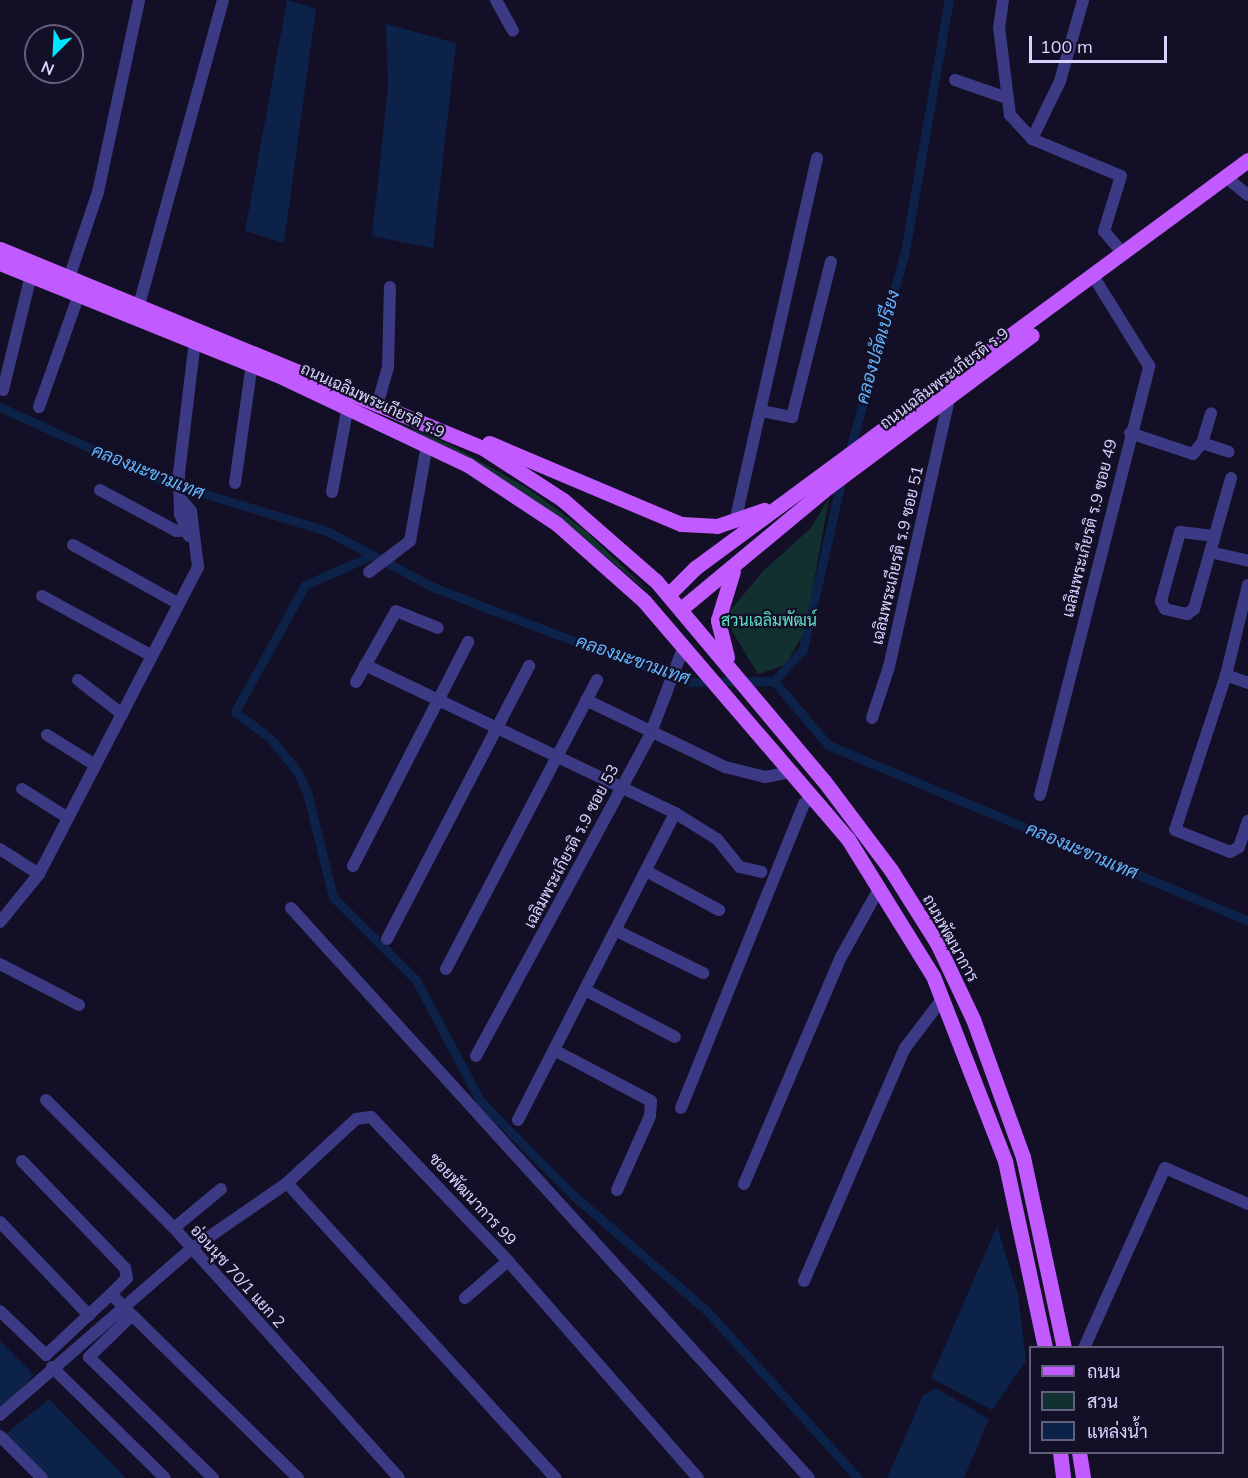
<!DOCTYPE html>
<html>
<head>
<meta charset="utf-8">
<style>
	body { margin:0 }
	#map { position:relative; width:1248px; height:1478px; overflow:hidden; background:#130f26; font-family:Mulish,Sarabun,sans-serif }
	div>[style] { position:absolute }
	.green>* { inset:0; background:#12302f }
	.water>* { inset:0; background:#0c2248 }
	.canal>* { height:9px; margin:-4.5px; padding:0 4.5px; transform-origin:4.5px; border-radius:4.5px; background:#0c2248 }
	.minor>* { height:12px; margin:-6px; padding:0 6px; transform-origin:6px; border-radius:6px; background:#3d3a85 }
	.major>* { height:15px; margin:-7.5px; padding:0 7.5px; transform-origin:7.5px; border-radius:7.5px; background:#c25bff }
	span { translate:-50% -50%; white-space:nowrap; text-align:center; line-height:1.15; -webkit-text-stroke:4.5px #130f26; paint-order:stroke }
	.street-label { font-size:16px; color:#d9d4ff }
	.park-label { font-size:16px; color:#5fe0c0 }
	.water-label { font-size:18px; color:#62b6ff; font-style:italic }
	.legend { position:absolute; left:1029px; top:1346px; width:195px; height:108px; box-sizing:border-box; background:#130f26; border:2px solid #625e7d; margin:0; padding:8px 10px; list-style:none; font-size:18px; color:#d9d4ff }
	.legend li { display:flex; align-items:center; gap:12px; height:30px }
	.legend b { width:30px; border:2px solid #625e7d }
	.north { position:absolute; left:24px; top:24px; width:60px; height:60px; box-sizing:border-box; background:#130f26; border:2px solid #625e7d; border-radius:50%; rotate:204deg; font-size:16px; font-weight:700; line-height:24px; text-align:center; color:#d9d4ff }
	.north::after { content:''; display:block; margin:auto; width:21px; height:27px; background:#00e5ff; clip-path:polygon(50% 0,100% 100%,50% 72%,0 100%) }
	.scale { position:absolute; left:1029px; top:36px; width:138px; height:27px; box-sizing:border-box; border:3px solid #d9d4ff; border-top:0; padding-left:8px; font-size:18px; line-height:21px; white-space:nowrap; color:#d9d4ff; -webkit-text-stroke:4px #130f26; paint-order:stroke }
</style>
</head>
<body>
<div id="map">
	<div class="green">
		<i style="clip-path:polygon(344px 401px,449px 444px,529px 489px,586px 531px,654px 597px,557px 516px)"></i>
		<i style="clip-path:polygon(829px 498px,805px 632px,785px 665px,758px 674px,732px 631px,730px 611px,763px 571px,811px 528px)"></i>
	</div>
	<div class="water">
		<i style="clip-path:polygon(287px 0,316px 8px,284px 243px,245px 231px)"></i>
		<i style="clip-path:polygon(386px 24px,456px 43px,433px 248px,372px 236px,388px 88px)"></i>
		<i style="clip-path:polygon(997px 1226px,1018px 1294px,1026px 1361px,992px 1410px,931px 1378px)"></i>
		<i style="clip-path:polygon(0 1341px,34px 1375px,0 1411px)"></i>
		<i style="clip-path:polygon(936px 1388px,989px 1419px,964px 1478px,887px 1478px,923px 1395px)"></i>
		<i style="clip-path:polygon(49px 1399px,126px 1478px,44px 1478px,3px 1436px)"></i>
	</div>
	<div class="canal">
		<i style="left:0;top:407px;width:176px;rotate:24.5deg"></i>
		<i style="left:160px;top:480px;width:175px;rotate:17deg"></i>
		<i style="left:327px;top:531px;width:122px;rotate:27.8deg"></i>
		<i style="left:435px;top:588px;width:135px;rotate:20.9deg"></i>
		<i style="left:561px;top:636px;width:138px;rotate:19.5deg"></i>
		<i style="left:691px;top:682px;width:83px;rotate:-0.7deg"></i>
		<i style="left:849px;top:453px;width:210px;rotate:-74.5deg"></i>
		<i style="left:905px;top:251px;width:255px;rotate:-80.1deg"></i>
		<i style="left:368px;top:557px;width:69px;rotate:156deg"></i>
		<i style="left:305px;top:585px;width:145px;rotate:118.9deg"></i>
		<i style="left:235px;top:712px;width:44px;rotate:36.6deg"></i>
		<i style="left:270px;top:738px;width:43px;rotate:50.7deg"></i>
		<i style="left:297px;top:771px;width:23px;rotate:65deg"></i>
		<i style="left:307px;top:792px;width:108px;rotate:76.1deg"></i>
		<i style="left:333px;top:897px;width:117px;rotate:45deg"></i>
		<i style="left:416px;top:980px;width:138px;rotate:62deg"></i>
		<i style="left:481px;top:1102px;width:131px;rotate:45.3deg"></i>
		<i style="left:573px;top:1195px;width:177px;rotate:40.9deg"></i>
		<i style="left:707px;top:1311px;width:225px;rotate:47.9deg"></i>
		<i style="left:774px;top:681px;width:43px;rotate:-47.8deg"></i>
		<i style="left:803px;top:649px;width:176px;rotate:-77.2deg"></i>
		<i style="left:774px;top:681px;width:84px;rotate:49.8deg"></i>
		<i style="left:828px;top:745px;width:455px;rotate:22.7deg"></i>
	</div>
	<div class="minor">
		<i style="left:496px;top:0;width:35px;rotate:61deg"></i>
		<i style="left:1003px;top:0;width:27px;rotate:98deg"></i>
		<i style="left:999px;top:27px;width:89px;rotate:82.9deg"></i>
		<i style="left:1010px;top:115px;width:33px;rotate:47deg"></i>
		<i style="left:1032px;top:139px;width:96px;rotate:22.6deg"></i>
		<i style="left:1121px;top:176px;width:58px;rotate:107.2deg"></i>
		<i style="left:1104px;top:231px;width:30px;rotate:50deg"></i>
		<i style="left:955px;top:80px;width:52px;rotate:19.1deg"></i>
		<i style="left:1032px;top:139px;width:64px;rotate:-64.2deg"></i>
		<i style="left:1060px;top:81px;width:84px;rotate:-74.1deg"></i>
		<i style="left:1233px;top:183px;width:19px;rotate:39deg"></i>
		<i style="left:70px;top:275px;width:88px;rotate:-71.4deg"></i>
		<i style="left:98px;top:192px;width:196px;rotate:-77.9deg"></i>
		<i style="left:139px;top:305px;width:316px;rotate:-74.6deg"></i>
		<i style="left:3px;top:390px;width:118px;rotate:-76.3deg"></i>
		<i style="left:378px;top:402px;width:35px;rotate:-74deg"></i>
		<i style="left:388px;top:368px;width:81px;rotate:-88.6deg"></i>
		<i style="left:39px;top:407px;width:120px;rotate:-70.5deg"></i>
		<i style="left:761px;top:411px;width:32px;rotate:11deg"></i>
		<i style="left:792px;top:417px;width:160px;rotate:-75.9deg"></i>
		<i style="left:1130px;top:433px;width:66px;rotate:18.4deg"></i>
		<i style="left:1193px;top:454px;width:14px;rotate:-51deg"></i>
		<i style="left:1202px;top:443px;width:28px;rotate:18deg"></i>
		<i style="left:1202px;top:443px;width:31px;rotate:-73deg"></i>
		<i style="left:235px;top:483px;width:120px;rotate:-81.9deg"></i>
		<i style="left:100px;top:490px;width:86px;rotate:28.3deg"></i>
		<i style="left:176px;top:531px;width:15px;rotate:-4deg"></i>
		<i style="left:332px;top:492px;width:82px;rotate:-79.5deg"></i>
		<i style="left:735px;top:522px;width:373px;rotate:-77.3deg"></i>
		<i style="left:189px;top:536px;width:24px;rotate:-112deg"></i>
		<i style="left:180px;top:514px;width:41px;rotate:-91.4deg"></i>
		<i style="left:179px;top:473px;width:134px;rotate:-83.1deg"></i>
		<i style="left:1214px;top:536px;width:34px;rotate:-173deg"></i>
		<i style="left:1180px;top:532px;width:72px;rotate:105.4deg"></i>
		<i style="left:1161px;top:601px;width:9px;rotate:63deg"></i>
		<i style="left:1165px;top:609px;width:23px;rotate:13deg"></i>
		<i style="left:1187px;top:614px;width:9px;rotate:-36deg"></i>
		<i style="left:1194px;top:609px;width:136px;rotate:-74.2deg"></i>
		<i style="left:73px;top:545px;width:121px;rotate:29.1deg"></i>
		<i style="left:1210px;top:552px;width:39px;rotate:13deg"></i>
		<i style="left:369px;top:572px;width:51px;rotate:-37.1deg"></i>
		<i style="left:410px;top:541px;width:97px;rotate:-80deg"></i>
		<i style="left:1248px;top:585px;width:93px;rotate:103.7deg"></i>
		<i style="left:1226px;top:675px;width:163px;rotate:108.2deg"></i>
		<i style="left:1175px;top:830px;width:59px;rotate:21.8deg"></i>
		<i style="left:1230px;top:852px;width:10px;rotate:-29deg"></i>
		<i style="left:1239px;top:847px;width:28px;rotate:-71deg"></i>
		<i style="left:42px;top:596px;width:123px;rotate:28.6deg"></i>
		<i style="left:365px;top:665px;width:344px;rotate:25.5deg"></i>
		<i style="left:675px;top:813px;width:49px;rotate:31.8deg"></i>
		<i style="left:717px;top:839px;width:36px;rotate:51deg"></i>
		<i style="left:740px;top:867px;width:22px;rotate:13deg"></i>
		<i style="left:1226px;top:675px;width:23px;rotate:20deg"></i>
		<i style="left:78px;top:680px;width:56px;rotate:37.7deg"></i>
		<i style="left:356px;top:682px;width:81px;rotate:-60.6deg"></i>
		<i style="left:396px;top:611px;width:45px;rotate:22deg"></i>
		<i style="left:586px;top:700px;width:154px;rotate:25.7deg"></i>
		<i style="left:725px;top:767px;width:41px;rotate:14deg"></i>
		<i style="left:765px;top:777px;width:26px;rotate:-11deg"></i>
		<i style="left:872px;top:718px;width:54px;rotate:-71.6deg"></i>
		<i style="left:889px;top:667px;width:276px;rotate:-77.4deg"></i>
		<i style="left:47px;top:735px;width:57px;rotate:32deg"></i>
		<i style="left:22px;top:789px;width:54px;rotate:32.2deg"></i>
		<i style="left:1040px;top:795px;width:443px;rotate:-75.7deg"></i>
		<i style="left:1149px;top:366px;width:99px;rotate:-121.8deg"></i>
		<i style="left:0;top:849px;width:46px;rotate:32.7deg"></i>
		<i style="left:353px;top:866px;width:252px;rotate:-62.8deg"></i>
		<i style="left:646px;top:871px;width:83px;rotate:28.1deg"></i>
		<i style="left:291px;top:908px;width:770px;rotate:47.74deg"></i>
		<i style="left:0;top:922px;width:62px;rotate:-50.9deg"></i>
		<i style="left:39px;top:874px;width:346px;rotate:-62.6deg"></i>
		<i style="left:198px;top:567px;width:56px;rotate:-97.1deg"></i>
		<i style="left:191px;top:511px;width:16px;rotate:-130deg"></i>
		<i style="left:617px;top:931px;width:96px;rotate:26deg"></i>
		<i style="left:387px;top:939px;width:308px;rotate:-62.5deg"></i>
		<i style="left:0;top:964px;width:89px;rotate:27.4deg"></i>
		<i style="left:446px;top:969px;width:326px;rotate:-62.4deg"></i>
		<i style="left:587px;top:991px;width:99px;rotate:27.6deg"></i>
		<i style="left:556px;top:1051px;width:107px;rotate:27.8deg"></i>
		<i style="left:651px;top:1101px;width:15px;rotate:94deg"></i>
		<i style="left:650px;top:1116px;width:81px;rotate:114deg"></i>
		<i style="left:476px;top:1056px;width:365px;rotate:-61.5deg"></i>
		<i style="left:650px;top:735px;width:95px;rotate:-69.1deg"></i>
		<i style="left:46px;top:1100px;width:181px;rotate:45deg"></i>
		<i style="left:174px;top:1228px;width:336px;rotate:48deg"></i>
		<i style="left:681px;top:1108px;width:328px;rotate:-68deg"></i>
		<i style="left:804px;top:804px;width:11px;rotate:-41deg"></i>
		<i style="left:518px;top:1120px;width:345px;rotate:-62.9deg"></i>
		<i style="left:22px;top:1161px;width:149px;rotate:46.1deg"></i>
		<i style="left:125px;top:1268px;width:10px;rotate:79deg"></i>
		<i style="left:127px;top:1278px;width:23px;rotate:135deg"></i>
		<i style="left:287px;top:1183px;width:399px;rotate:47.7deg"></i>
		<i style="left:744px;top:1184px;width:247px;rotate:-66.9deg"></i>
		<i style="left:841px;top:957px;width:80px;rotate:-60.9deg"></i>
		<i style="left:0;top:1222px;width:129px;rotate:46.3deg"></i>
		<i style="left:174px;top:1228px;width:61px;rotate:-39.7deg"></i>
		<i style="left:804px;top:1281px;width:254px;rotate:-66.6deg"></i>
		<i style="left:905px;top:1048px;width:63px;rotate:-52.8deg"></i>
		<i style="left:465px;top:1298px;width:57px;rotate:-40.7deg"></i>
		<i style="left:0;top:1311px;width:64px;rotate:43.7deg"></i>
		<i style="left:46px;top:1355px;width:89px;rotate:-43.2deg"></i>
		<i style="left:111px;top:1294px;width:25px;rotate:45deg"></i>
		<i style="left:1084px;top:1348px;width:197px;rotate:-65.8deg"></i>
		<i style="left:1165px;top:1168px;width:90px;rotate:23.4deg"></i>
		<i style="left:52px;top:1367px;width:158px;rotate:44.5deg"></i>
		<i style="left:0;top:1415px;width:252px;rotate:-41deg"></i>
		<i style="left:190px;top:1250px;width:118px;rotate:-34.6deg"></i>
		<i style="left:287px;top:1183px;width:94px;rotate:-42.8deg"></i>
		<i style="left:356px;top:1119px;width:15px;rotate:-8deg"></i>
		<i style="left:371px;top:1117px;width:199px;rotate:46.4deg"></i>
		<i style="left:508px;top:1261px;width:288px;rotate:48.8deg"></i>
		<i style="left:0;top:1436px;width:59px;rotate:45deg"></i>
		<i style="left:213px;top:1478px;width:173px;rotate:-135.7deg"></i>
		<i style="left:89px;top:1357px;width:60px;rotate:-44.3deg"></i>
		<i style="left:132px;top:1315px;width:233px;rotate:44.5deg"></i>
	</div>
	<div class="major">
		<i style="left:0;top:249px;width:522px;rotate:22.39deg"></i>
		<i style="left:483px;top:448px;width:95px;rotate:33deg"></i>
		<i style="left:563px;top:500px;width:123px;rotate:41.1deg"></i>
		<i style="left:656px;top:581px;width:261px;rotate:50deg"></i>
		<i style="left:824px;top:781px;width:111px;rotate:53deg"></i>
		<i style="left:891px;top:870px;width:86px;rotate:57.8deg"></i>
		<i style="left:937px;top:943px;width:84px;rotate:64.7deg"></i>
		<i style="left:973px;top:1019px;width:147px;rotate:70.1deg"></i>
		<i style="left:1023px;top:1157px;width:195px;rotate:77.9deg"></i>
		<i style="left:0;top:263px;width:306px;rotate:22deg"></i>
		<i style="left:284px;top:378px;width:204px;rotate:25.3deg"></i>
		<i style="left:468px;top:465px;width:107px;rotate:33.5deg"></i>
		<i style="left:557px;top:524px;width:116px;rotate:41.5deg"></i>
		<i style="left:644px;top:601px;width:313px;rotate:49.4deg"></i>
		<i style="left:848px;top:839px;width:161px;rotate:58.2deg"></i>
		<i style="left:933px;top:976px;width:199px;rotate:68.7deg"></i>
		<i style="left:1005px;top:1161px;width:191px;rotate:77.9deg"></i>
		<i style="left:489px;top:443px;width:208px;rotate:22.9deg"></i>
		<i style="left:681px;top:524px;width:36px;rotate:3deg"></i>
		<i style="left:717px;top:526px;width:50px;rotate:-18.8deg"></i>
		<i style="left:669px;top:594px;width:37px;rotate:-45deg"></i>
		<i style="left:695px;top:568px;width:687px;rotate:-36.42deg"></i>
		<i style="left:682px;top:608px;width:190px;rotate:-39.7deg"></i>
		<i style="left:828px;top:487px;width:254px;rotate:-36.7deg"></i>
		<i style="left:727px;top:657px;width:38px;rotate:-104deg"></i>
		<i style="left:718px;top:620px;width:51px;rotate:-73deg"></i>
		<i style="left:1060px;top:1452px;width:26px;rotate:83deg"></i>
		<i style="left:1079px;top:1452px;width:26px;rotate:81deg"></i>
	</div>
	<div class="street-label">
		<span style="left:944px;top:378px;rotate:-37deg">ถนนเฉลิมพระเกียรติ ร.9</span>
		<span style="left:373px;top:400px;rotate:25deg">ถนนเฉลิมพระเกียรติ ร.9</span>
		<span style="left:1089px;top:528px;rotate:-76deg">เฉลิมพระเกียรติ ร.9 ซอย 49</span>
		<span style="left:897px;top:555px;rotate:-77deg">เฉลิมพระเกียรติ ร.9 ซอย 51</span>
		<span style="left:571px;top:846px;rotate:-62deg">เฉลิมพระเกียรติ ร.9 ซอย 53</span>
		<span style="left:951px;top:938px;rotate:61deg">ถนนพัฒนาการ</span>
		<span style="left:473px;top:1199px;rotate:47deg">ซอยพัฒนาการ 99</span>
		<span style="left:238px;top:1276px;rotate:48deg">อ่อนนุช 70/1 แยก 2</span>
	</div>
	<div class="park-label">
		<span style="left:769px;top:620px">สวนเฉลิมพัฒน์</span>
	</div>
	<div class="water-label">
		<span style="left:878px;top:347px;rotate:-74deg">คลองปลัดเปรียง</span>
		<span style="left:148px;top:472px;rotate:22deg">คลองมะขามเทศ</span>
		<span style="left:633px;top:660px;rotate:19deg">คลองมะขามเทศ</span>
		<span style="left:1082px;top:851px;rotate:23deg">คลองมะขามเทศ</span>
	</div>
	<ul class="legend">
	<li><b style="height:8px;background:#c25bff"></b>ถนน</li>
	<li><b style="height:16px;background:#12302f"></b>สวน</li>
	<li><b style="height:16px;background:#0c2248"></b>แหล่งน้ำ</li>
	</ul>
	<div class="north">N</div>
	<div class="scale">100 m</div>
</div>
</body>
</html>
